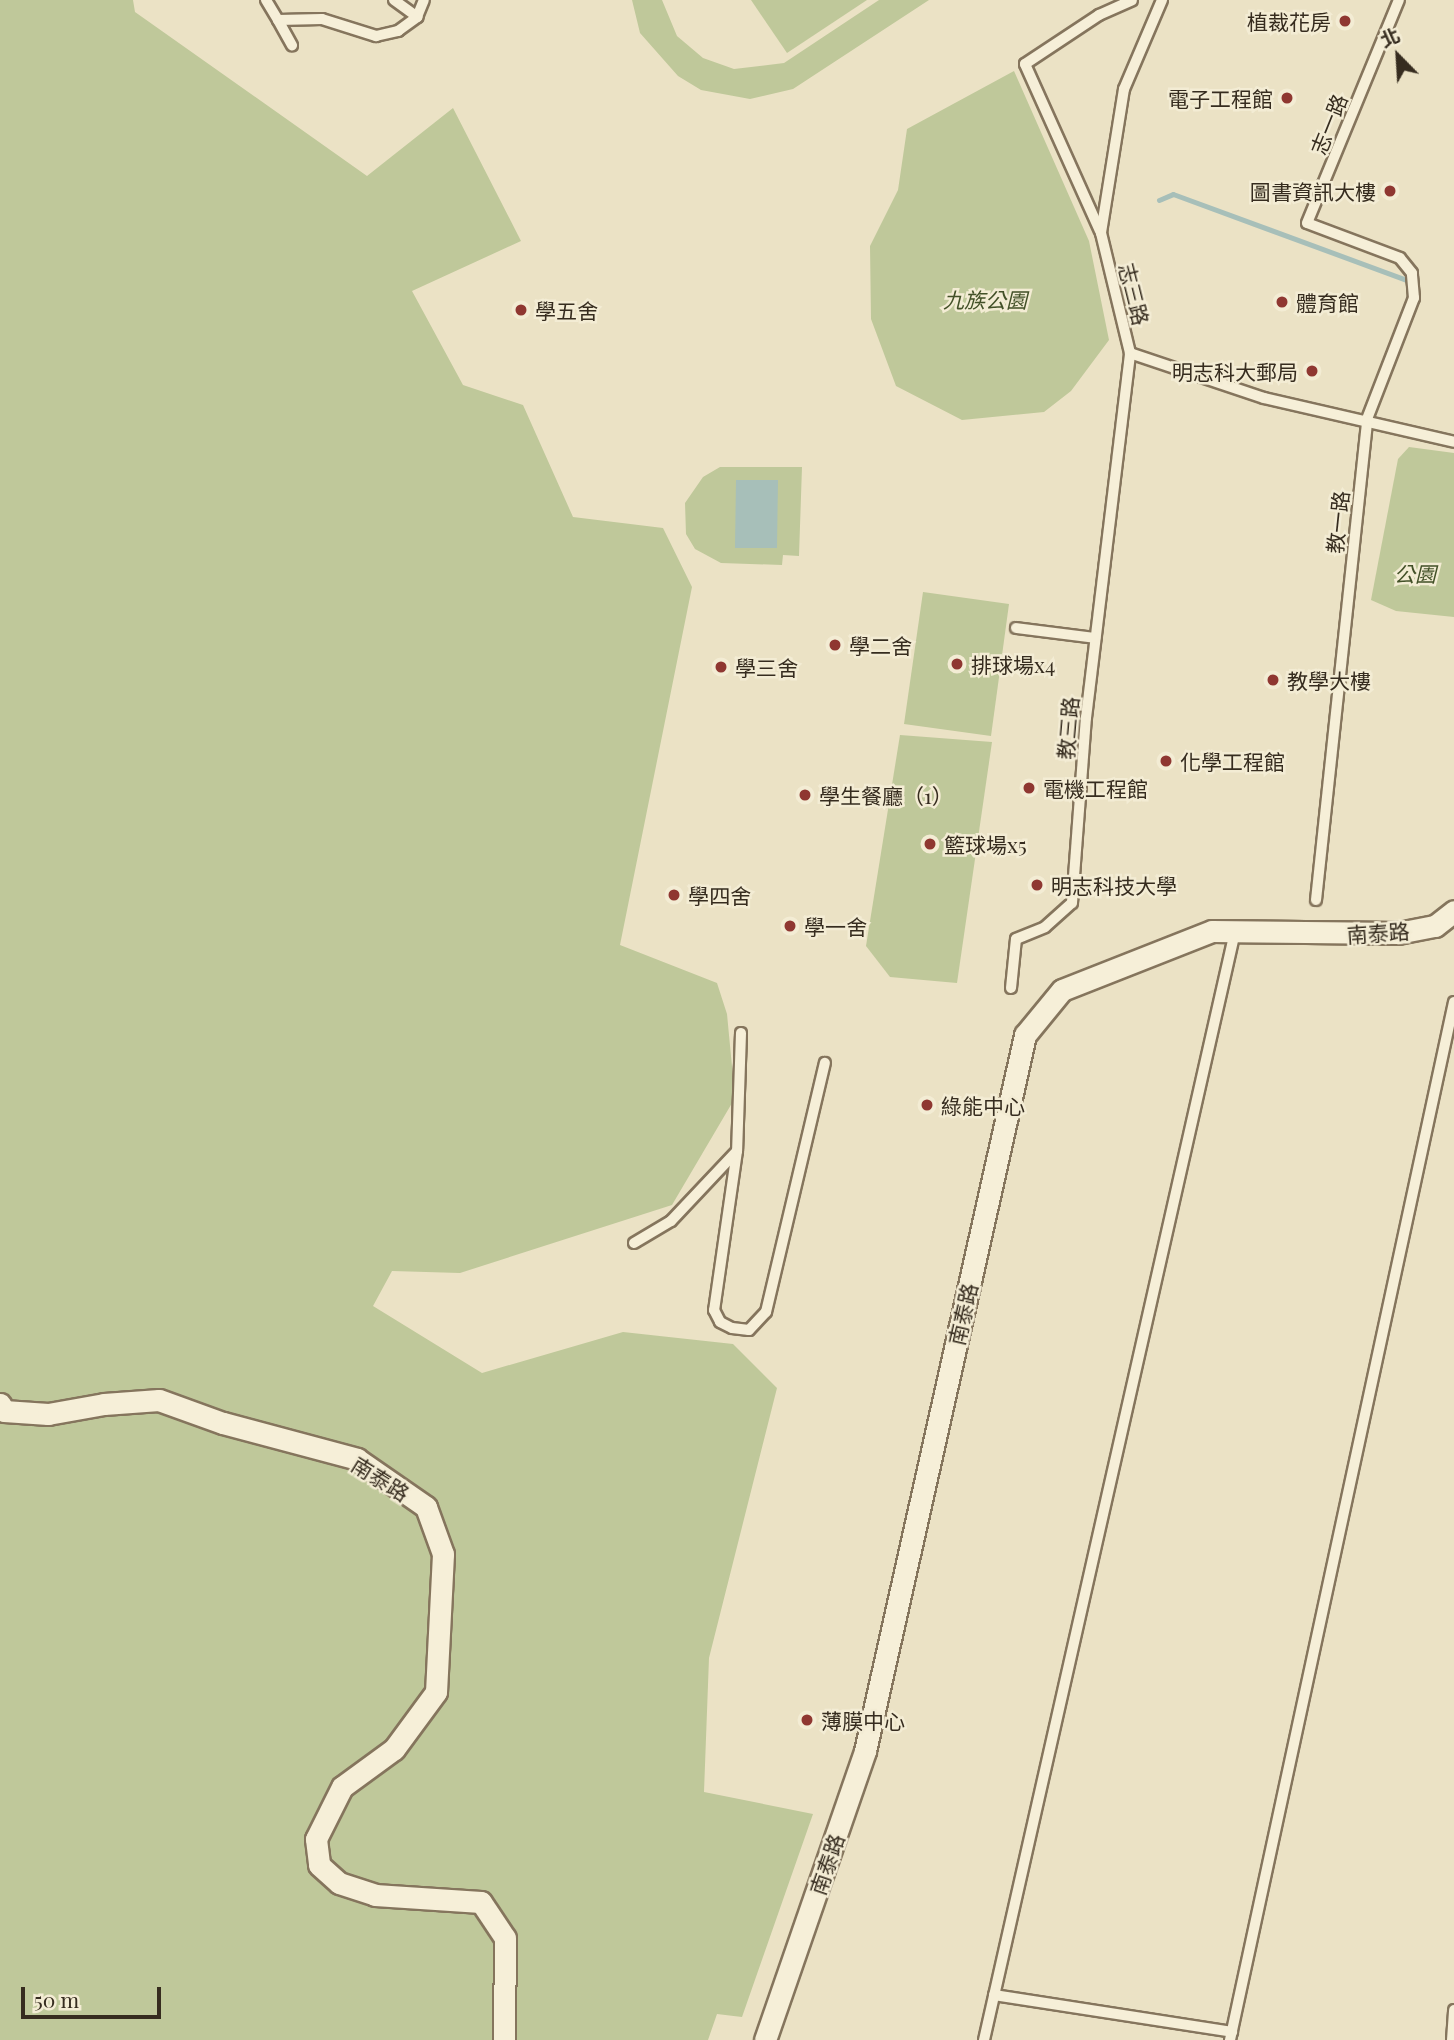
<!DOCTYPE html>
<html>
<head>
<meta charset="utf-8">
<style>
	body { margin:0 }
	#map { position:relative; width:1454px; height:2040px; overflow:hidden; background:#ebe2c5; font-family:"Playfair Display","Noto Sans TC",serif }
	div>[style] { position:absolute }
	.green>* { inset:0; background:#bfc89a }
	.water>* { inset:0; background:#a7bfb9 }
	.stream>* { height:5px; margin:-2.5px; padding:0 2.5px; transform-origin:2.5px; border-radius:2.5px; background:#a7bfb9 }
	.roads { filter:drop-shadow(2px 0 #85755d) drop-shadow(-2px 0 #85755d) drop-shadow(0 2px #85755d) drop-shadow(0 -2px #85755d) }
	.service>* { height:10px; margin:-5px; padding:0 5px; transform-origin:5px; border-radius:5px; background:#f6efd8 }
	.minor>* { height:21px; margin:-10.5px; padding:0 10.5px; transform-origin:10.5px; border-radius:10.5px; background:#f6efd8 }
	.dots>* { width:19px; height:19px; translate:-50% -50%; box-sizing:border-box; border:4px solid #f3ecd4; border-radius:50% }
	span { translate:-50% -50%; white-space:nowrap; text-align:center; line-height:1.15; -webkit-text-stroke:5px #f3ecd4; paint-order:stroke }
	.poi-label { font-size:21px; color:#362c1f }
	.right { translate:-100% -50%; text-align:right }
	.left { translate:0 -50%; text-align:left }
	.street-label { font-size:21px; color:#362c1f }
	.park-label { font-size:21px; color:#435128; font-style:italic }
	.north { position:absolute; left:1363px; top:21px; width:70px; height:70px; -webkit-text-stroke:5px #f3ecd4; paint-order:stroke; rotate:336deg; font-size:19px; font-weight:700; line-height:28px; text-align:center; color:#362c1f }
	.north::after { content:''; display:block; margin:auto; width:24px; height:32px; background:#362c1f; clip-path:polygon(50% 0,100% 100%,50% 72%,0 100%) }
	.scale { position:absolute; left:21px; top:1987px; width:140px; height:32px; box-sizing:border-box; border:4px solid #362c1f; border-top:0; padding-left:9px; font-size:21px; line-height:24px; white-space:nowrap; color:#362c1f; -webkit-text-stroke:5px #f3ecd4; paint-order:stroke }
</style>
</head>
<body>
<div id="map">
	<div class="green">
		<i style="clip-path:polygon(0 0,133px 0,135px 12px,367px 176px,453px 108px,521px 241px,412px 291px,463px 385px,523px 405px,573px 517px,663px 528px,692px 587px,620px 945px,717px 983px,727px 1014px,735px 1098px,672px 1205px,460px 1273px,392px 1271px,373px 1306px,482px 1373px,623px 1332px,733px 1344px,777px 1388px,709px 1658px,704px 1792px,813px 1814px,742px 2017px,717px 2014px,708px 2040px,0 2040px)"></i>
		<i style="clip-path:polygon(632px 0,662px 0,677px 36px,703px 58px,734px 69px,784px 63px,879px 0,929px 0,793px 89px,750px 99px,701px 90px,678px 76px,640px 33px)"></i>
		<i style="clip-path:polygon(751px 0,867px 0,787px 53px)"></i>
		<i style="clip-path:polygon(1014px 71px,1089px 241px,1109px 340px,1071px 391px,1044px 412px,962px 420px,896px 386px,871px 319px,870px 246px,898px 190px,907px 129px)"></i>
		<i style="clip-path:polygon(1409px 447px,1454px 453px,1454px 617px,1396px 611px,1371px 600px,1398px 459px)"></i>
		<i style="clip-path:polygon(720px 467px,802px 467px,799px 556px,783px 555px,782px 565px,721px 563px,695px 549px,686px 534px,685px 503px,703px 477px)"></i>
		<i style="clip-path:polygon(923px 592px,1009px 604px,991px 736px,904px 724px)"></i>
		<i style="clip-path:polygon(900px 735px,992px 742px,957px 983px,890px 977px,866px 946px)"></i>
	</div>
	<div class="water">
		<i style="clip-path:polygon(736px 480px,778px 480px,777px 548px,735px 548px)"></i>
	</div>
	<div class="stream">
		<i style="left:1159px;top:200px;width:15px;rotate:-23deg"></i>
		<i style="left:1173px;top:194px;width:255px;rotate:20.2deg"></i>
	</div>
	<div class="roads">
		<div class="service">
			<i style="left:266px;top:0;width:23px;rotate:59deg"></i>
			<i style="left:278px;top:20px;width:44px;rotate:-1.3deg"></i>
			<i style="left:322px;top:19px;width:57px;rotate:17.5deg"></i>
			<i style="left:376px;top:36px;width:23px;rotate:-13deg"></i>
			<i style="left:398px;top:31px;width:24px;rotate:-36deg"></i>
			<i style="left:394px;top:0;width:29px;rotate:36deg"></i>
			<i style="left:417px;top:17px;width:18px;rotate:-68deg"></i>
			<i style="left:1162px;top:0;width:97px;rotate:113.1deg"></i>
			<i style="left:1124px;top:89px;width:146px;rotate:99.1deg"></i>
			<i style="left:1101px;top:233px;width:123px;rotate:76.4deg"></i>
			<i style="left:1130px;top:353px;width:141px;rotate:18.6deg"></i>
			<i style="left:1264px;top:398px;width:195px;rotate:13deg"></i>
			<i style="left:278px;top:20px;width:29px;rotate:61deg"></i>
			<i style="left:1100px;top:231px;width:183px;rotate:-114.2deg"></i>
			<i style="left:1025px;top:64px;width:89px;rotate:-33.5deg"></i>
			<i style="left:1099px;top:15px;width:36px;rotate:-24deg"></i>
			<i style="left:1016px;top:628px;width:80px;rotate:7.2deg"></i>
			<i style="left:1316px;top:900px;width:484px;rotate:-83.9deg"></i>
			<i style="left:1367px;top:419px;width:130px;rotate:-68.8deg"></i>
			<i style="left:1414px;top:298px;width:25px;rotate:-95deg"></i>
			<i style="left:1412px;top:273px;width:19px;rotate:-129deg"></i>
			<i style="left:1400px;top:258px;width:99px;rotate:-159.4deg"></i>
			<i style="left:1307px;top:223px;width:241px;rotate:-67.6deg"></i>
			<i style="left:1011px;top:988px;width:49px;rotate:-84.2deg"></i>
			<i style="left:1016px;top:939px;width:31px;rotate:-22deg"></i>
			<i style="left:1045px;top:927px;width:36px;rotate:-42deg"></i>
			<i style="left:1072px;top:903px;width:186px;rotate:-85.7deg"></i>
			<i style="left:1086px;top:718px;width:368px;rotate:-83.1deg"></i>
			<i style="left:741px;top:1033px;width:118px;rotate:91.9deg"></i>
			<i style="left:737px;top:1151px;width:161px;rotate:98.2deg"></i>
			<i style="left:714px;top:1310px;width:13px;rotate:63deg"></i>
			<i style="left:720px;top:1322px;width:13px;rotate:27deg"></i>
			<i style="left:732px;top:1328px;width:17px;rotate:7deg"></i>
			<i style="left:749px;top:1330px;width:25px;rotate:-47deg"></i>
			<i style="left:766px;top:1312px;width:256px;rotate:-76.7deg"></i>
			<i style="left:634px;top:1243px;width:43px;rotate:-30.7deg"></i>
			<i style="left:671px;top:1221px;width:96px;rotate:-46.7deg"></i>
			<i style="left:994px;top:1995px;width:241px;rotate:8.8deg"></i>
			<i style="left:984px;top:2040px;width:1136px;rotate:-77.24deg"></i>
			<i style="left:1230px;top:2040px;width:1062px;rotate:-77.82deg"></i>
			<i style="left:1452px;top:2040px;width:30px;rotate:-86deg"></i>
		</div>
		<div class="minor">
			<i style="left:0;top:1404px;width:8px;rotate:60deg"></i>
			<i style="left:4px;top:1411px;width:44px;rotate:3.9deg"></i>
			<i style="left:48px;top:1414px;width:57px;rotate:-10.1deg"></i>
			<i style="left:104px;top:1404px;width:55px;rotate:-4.2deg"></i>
			<i style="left:159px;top:1400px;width:68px;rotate:19.8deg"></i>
			<i style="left:223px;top:1423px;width:139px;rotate:15deg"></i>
			<i style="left:357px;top:1459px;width:84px;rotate:34.8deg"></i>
			<i style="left:426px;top:1507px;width:50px;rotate:70.1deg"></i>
			<i style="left:443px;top:1554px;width:138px;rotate:92.9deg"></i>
			<i style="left:436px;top:1692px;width:71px;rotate:126.4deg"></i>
			<i style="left:394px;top:1749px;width:64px;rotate:143.8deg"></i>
			<i style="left:342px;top:1787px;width:58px;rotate:116.6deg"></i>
			<i style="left:316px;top:1839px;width:26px;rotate:83deg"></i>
			<i style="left:319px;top:1865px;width:27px;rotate:42deg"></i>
			<i style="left:339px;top:1883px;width:38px;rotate:18deg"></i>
			<i style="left:375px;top:1895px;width:106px;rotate:3.8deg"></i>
			<i style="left:481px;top:1902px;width:43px;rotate:56.3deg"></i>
			<i style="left:505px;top:1938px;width:102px;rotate:90.6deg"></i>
			<i style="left:765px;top:2040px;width:306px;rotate:-70.9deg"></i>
			<i style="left:865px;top:1751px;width:734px;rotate:-77.4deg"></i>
			<i style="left:1025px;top:1035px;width:58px;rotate:-50.6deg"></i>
			<i style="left:1062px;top:990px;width:161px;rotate:-21.5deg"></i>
			<i style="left:1212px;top:931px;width:186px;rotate:0.6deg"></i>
			<i style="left:1398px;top:933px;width:38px;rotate:-11deg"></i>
			<i style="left:1435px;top:926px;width:24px;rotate:-38deg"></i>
		</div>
	</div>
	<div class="dots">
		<i style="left:1345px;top:21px;background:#8f3731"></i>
		<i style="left:1287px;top:98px;background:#8f3731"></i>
		<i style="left:1390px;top:191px;background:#8f3731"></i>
		<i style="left:1282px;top:302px;background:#8f3731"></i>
		<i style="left:521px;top:310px;background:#8f3731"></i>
		<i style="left:1312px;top:371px;background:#8f3731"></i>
		<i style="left:835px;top:645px;background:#8f3731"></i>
		<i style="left:957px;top:664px;background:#8f3731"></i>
		<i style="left:721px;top:667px;background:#8f3731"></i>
		<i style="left:1273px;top:680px;background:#8f3731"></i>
		<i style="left:1166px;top:761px;background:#8f3731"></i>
		<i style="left:1029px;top:788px;background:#8f3731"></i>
		<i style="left:805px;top:795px;background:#8f3731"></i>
		<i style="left:930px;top:844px;background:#8f3731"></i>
		<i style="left:1037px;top:885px;background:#8f3731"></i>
		<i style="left:674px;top:895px;background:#8f3731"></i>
		<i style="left:790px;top:926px;background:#8f3731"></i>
		<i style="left:927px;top:1105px;background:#8f3731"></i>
		<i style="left:807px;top:1720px;background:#8f3731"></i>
	</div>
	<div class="poi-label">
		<span class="right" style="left:1331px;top:21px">植裁花房</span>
		<span class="right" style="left:1273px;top:98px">電子工程館</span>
		<span class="right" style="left:1376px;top:191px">圖書資訊大樓</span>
		<span class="left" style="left:1296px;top:302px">體育館</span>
		<span class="left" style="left:535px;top:310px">學五舍</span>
		<span class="right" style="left:1298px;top:371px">明志科大郵局</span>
		<span class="left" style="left:849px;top:645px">學二舍</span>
		<span class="left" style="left:971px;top:664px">排球場x4</span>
		<span class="left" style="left:735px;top:667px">學三舍</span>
		<span class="left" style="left:1287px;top:680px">教學大樓</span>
		<span class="left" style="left:1180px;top:761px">化學工程館</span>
		<span class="left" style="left:1043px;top:788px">電機工程館</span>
		<span class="left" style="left:819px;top:795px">學生餐廳（1）</span>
		<span class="left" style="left:944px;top:844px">籃球場x5</span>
		<span class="left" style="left:1051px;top:885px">明志科技大學</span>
		<span class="left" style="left:688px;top:895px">學四舍</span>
		<span class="left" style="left:804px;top:926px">學一舍</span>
		<span class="left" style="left:941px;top:1105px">綠能中心</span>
		<span class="left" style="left:821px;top:1720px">薄膜中心</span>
	</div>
	<div class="street-label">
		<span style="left:1328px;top:124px;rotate:-68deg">志一路</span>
		<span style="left:1135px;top:294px;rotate:76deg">志三路</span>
		<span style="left:1337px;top:522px;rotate:-84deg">教一路</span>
		<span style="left:1067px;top:728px;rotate:-85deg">教三路</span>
		<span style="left:1378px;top:932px;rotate:-4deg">南泰路</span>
		<span style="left:962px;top:1314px;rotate:-77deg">南泰路</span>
		<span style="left:381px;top:1478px;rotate:32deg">南泰路</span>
		<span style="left:826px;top:1864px;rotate:-71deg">南泰路</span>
	</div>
	<div class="park-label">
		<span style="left:985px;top:299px">九族公園</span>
		<span style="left:1415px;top:573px">公園</span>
	</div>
	<div class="north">北</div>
	<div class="scale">50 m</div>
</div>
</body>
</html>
